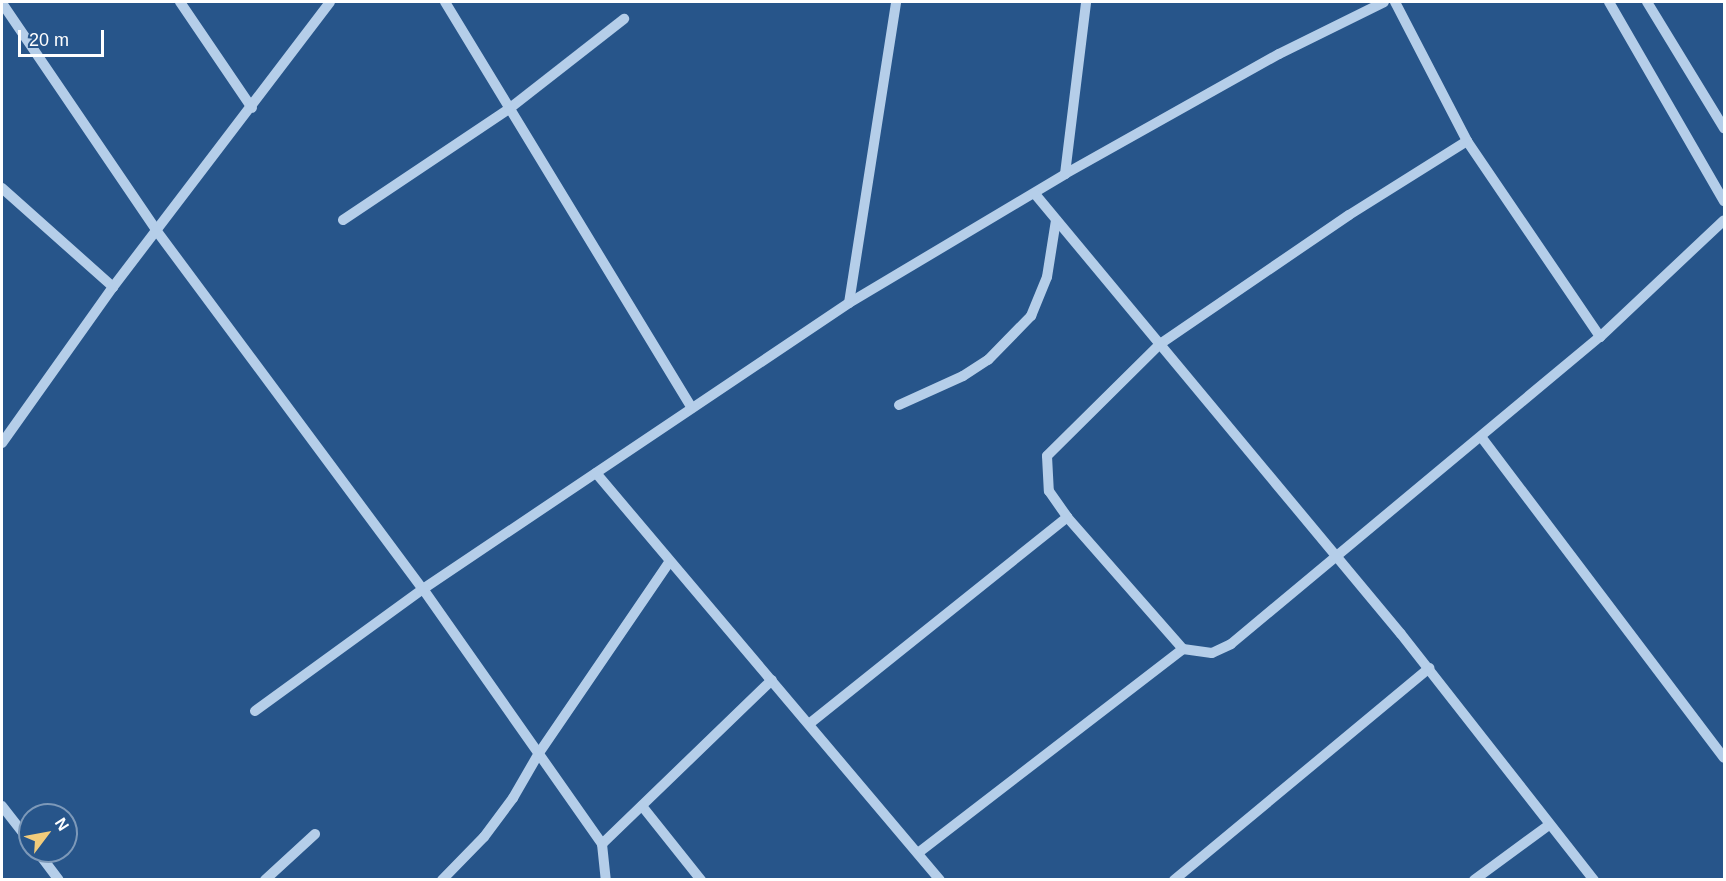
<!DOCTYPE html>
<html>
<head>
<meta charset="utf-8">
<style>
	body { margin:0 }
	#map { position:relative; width:1726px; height:881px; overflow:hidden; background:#27558a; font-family:Arial,sans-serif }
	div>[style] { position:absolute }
	.minor>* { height:10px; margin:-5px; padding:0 5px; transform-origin:5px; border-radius:5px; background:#b5cee9 }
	span { translate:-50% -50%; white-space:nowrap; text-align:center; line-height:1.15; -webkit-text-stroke:4.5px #27558a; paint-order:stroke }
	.frame { position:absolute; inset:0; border:3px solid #fff; pointer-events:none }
	.north { position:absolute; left:18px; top:803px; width:60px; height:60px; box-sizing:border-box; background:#27558a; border:2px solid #7d99b9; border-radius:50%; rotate:58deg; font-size:16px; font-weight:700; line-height:24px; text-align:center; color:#fff }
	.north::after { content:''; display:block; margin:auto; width:21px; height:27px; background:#f2cc7b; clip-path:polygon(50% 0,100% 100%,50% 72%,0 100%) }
	.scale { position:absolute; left:18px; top:30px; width:86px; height:27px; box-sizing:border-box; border:3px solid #fff; border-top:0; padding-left:8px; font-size:18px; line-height:21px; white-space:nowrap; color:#fff; -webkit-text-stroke:4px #27558a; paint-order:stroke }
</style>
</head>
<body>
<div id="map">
	<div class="minor">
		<i style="left:180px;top:2px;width:128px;rotate:55.8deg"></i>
		<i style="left:445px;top:2px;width:475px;rotate:58.7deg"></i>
		<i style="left:1395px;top:2px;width:157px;rotate:62.6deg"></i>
		<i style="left:1467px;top:141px;width:139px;rotate:147.9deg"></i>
		<i style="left:1349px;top:215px;width:229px;rotate:145.7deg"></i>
		<i style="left:1160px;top:344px;width:159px;rotate:135.3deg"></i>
		<i style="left:1047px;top:456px;width:35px;rotate:87deg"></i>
		<i style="left:1049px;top:491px;width:32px;rotate:55deg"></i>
		<i style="left:1067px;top:517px;width:176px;rotate:48.7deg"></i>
		<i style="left:1183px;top:649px;width:29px;rotate:8deg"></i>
		<i style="left:1212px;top:653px;width:21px;rotate:-25deg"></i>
		<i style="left:1231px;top:644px;width:480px;rotate:-39.8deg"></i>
		<i style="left:1600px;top:337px;width:170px;rotate:-43.3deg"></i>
		<i style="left:1609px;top:2px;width:230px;rotate:60deg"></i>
		<i style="left:1647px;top:2px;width:148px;rotate:58.6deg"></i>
		<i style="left:2px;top:3px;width:274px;rotate:55.8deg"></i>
		<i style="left:156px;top:230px;width:447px;rotate:53.4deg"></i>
		<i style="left:423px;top:589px;width:513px;rotate:-33.88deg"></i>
		<i style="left:849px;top:303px;width:252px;rotate:-30.8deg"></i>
		<i style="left:1065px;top:174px;width:245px;rotate:-29.3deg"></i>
		<i style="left:1279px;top:54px;width:117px;rotate:-26.3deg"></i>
		<i style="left:1467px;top:141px;width:237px;rotate:55.8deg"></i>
		<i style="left:1065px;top:174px;width:173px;rotate:-83deg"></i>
		<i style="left:2px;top:188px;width:149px;rotate:41.7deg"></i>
		<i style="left:1035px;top:194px;width:572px;rotate:50.25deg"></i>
		<i style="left:1401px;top:634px;width:313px;rotate:51.9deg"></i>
		<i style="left:343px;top:220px;width:201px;rotate:-33.8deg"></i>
		<i style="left:510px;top:108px;width:145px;rotate:-38deg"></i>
		<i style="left:849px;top:303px;width:305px;rotate:-81.1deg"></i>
		<i style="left:899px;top:405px;width:70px;rotate:-24.4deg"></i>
		<i style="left:963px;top:376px;width:30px;rotate:-33deg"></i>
		<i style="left:988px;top:360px;width:62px;rotate:-45.7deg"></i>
		<i style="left:1031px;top:316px;width:42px;rotate:-67.7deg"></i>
		<i style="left:1047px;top:277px;width:58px;rotate:-81deg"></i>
		<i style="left:1482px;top:438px;width:401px;rotate:52.9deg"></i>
		<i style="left:2px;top:443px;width:191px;rotate:-54.6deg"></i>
		<i style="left:113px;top:287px;width:358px;rotate:-52.7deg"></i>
		<i style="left:596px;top:473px;width:533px;rotate:49.8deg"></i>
		<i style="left:255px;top:711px;width:208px;rotate:-36deg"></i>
		<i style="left:423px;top:589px;width:312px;rotate:54.9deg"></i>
		<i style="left:602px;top:844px;width:36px;rotate:84deg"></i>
		<i style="left:809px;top:724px;width:331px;rotate:-38.7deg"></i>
		<i style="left:2px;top:806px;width:46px;rotate:52.1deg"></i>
		<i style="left:642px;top:806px;width:95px;rotate:51.4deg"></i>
		<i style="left:602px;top:844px;width:236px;rotate:-44deg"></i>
		<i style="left:37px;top:851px;width:36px;rotate:53deg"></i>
		<i style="left:918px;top:853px;width:334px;rotate:-37.6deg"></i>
		<i style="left:265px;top:880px;width:68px;rotate:-42.6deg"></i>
		<i style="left:442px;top:880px;width:60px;rotate:-45.7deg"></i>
		<i style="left:484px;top:837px;width:49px;rotate:-53.4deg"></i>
		<i style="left:513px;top:798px;width:52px;rotate:-60deg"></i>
		<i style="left:539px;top:753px;width:232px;rotate:-55.7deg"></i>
		<i style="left:1174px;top:880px;width:332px;rotate:-39.7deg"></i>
		<i style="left:1474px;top:880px;width:93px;rotate:-36.3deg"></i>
	</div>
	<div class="frame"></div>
	<div class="north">N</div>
	<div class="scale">20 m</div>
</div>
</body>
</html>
